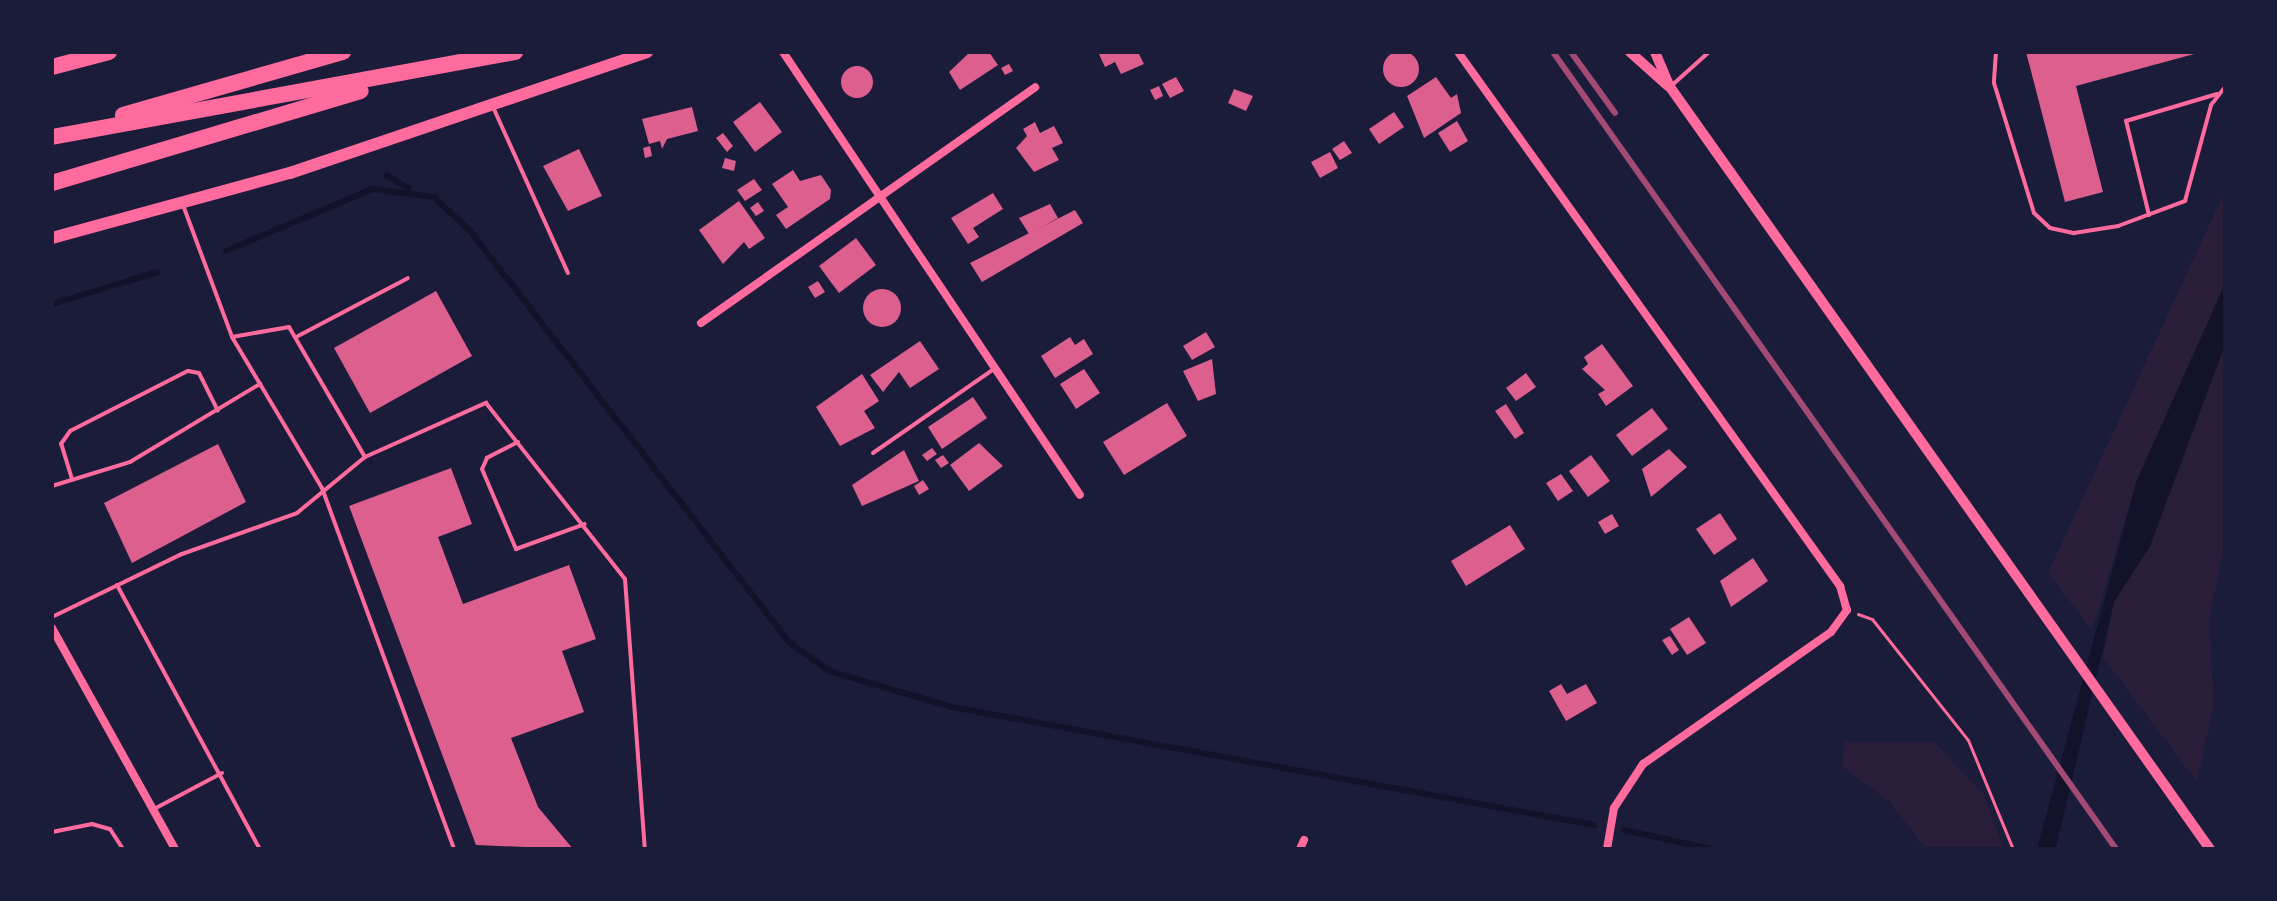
<!DOCTYPE html>
<html>
<head>
<meta charset="utf-8">
<style>
	body { margin:0 }
	#map { position:relative; width:2277px; height:901px; overflow:hidden; background:#1b1b3a; font-family:Karla,sans-serif }
	div>[style] { position:absolute }
	.green>* { inset:0; background:#2a1e3b }
	.water>* { inset:0; background:#12122b }
	.stream>* { height:6px; margin:-3px; padding:0 3px; transform-origin:3px; border-radius:3px; background:#12122b }
	.building>* { inset:0; background:#dd5f8e }
	.round { border-radius:50% }
	.path>* { height:3px; margin:-1.5px; padding:0 1.5px; transform-origin:1.5px; border-radius:1.5px; background:#ff6b9d }
	.service>* { height:4px; margin:-2px; padding:0 2px; transform-origin:2px; border-radius:2px; background:#ff6b9d }
	.minor>* { height:8px; margin:-4px; padding:0 4px; transform-origin:4px; border-radius:4px; background:#ff6b9d }
	.tertiary>* { height:10px; margin:-5px; padding:0 5px; transform-origin:5px; border-radius:5px; background:#ff6b9d }
	.secondary>* { height:12px; margin:-6px; padding:0 6px; transform-origin:6px; border-radius:6px; background:#ff6b9d }
	.motorway>* { height:16px; margin:-8px; padding:0 8px; transform-origin:8px; border-radius:8px; background:#ff6b9d }
	.rail>* { height:6px; margin:-3px; padding:0 3px; transform-origin:3px; border-radius:3px; background:#a44b75 }
	span { translate:-50% -50%; white-space:nowrap; text-align:center; line-height:1.15; -webkit-text-stroke:6px #1b1b3a; paint-order:stroke }
	.frame { position:absolute; inset:0; border:54px solid #1b1b3a; pointer-events:none }
</style>
</head>
<body>
<div id="map">
	<div class="green">
		<i style="clip-path:polygon(2225px 191px,2225px 284px,2137px 480px,2092px 630px,2048px 573px)"></i>
		<i style="clip-path:polygon(2225px 345px,2225px 543px,2209px 621px,2214px 704px,2197px 782px,2103px 657px,2114px 602px,2150px 546px)"></i>
		<i style="clip-path:polygon(1845px 742px,1934px 742px,1983px 793px,2004px 849px,1926px 849px,1890px 802px,1841px 765px)"></i>
	</div>
	<div class="water">
		<i style="clip-path:polygon(2225px 284px,2225px 345px,2150px 546px,2114px 602px,2056px 847px,2037px 849px,2137px 480px)"></i>
	</div>
	<div class="stream">
		<i style="left:387px;top:175px;width:25px;rotate:32deg"></i>
		<i style="left:226px;top:251px;width:159px;rotate:-23deg"></i>
		<i style="left:372px;top:189px;width:63px;rotate:7.4deg"></i>
		<i style="left:434px;top:197px;width:51px;rotate:43.4deg"></i>
		<i style="left:471px;top:232px;width:519px;rotate:52.2deg"></i>
		<i style="left:789px;top:642px;width:49px;rotate:35.9deg"></i>
		<i style="left:829px;top:671px;width:128px;rotate:16.3deg"></i>
		<i style="left:952px;top:707px;width:653px;rotate:10.41deg"></i>
		<i style="left:52px;top:304px;width:110px;rotate:-16.9deg"></i>
		<i style="left:1624px;top:830px;width:89px;rotate:12.3deg"></i>
	</div>
	<div class="building">
		<i class="round" style="left:1383px;top:51px;width:36px;height:36px"></i>
		<i style="clip-path:polygon(970px 52px,989px 52px,998px 65px,960px 90px,949px 72px)"></i>
		<i style="clip-path:polygon(1098px 52px,1138px 52px,1144px 64px,1121px 74px,1115px 62px,1105px 67px)"></i>
		<i style="clip-path:polygon(2026px 52px,2198px 52px,2198px 53px,2076px 86px,2103px 192px,2065px 202px)"></i>
		<i style="clip-path:polygon(1009px 64px,1013px 71px,1005px 75px,1001px 68px)"></i>
		<i class="round" style="left:841px;top:66px;width:32px;height:32px"></i>
		<i style="clip-path:polygon(1176px 77px,1184px 91px,1170px 98px,1162px 84px)"></i>
		<i style="clip-path:polygon(1436px 77px,1451px 98px,1457px 94px,1461px 113px,1424px 138px,1407px 96px)"></i>
		<i style="clip-path:polygon(1159px 86px,1163px 96px,1155px 100px,1150px 90px)"></i>
		<i style="clip-path:polygon(1234px 89px,1253px 96px,1246px 111px,1228px 103px)"></i>
		<i style="clip-path:polygon(760px 102px,782px 132px,755px 152px,733px 122px)"></i>
		<i style="clip-path:polygon(692px 107px,698px 131px,667px 139px,662px 149px,660px 141px,649px 144px,642px 119px)"></i>
		<i style="clip-path:polygon(1394px 112px,1404px 127px,1379px 144px,1369px 129px)"></i>
		<i style="clip-path:polygon(1457px 121px,1468px 141px,1450px 152px,1438px 133px)"></i>
		<i style="clip-path:polygon(1035px 122px,1040px 133px,1054px 126px,1063px 143px,1052px 148px,1059px 160px,1034px 172px,1016px 148px,1027px 136px,1023px 129px)"></i>
		<i style="clip-path:polygon(723px 133px,733px 146px,727px 152px,716px 138px)"></i>
		<i style="clip-path:polygon(1344px 141px,1352px 153px,1340px 160px,1332px 149px)"></i>
		<i style="clip-path:polygon(650px 146px,652px 156px,645px 158px,643px 148px)"></i>
		<i style="clip-path:polygon(579px 149px,602px 196px,568px 211px,543px 166px)"></i>
		<i style="clip-path:polygon(1330px 152px,1338px 168px,1320px 178px,1311px 162px)"></i>
		<i style="clip-path:polygon(725px 158px,736px 161px,734px 171px,722px 168px)"></i>
		<i style="clip-path:polygon(793px 170px,800px 181px,821px 175px,831px 190px,830px 199px,786px 229px,776px 215px,788px 207px,772px 184px)"></i>
		<i style="clip-path:polygon(754px 179px,762px 190px,745px 201px,737px 190px)"></i>
		<i style="clip-path:polygon(993px 193px,1003px 209px,973px 228px,979px 237px,968px 244px,951px 218px)"></i>
		<i style="clip-path:polygon(739px 201px,765px 238px,749px 249px,744px 242px,723px 264px,699px 230px)"></i>
		<i style="clip-path:polygon(758px 202px,764px 211px,756px 216px,750px 208px)"></i>
		<i style="clip-path:polygon(1050px 204px,1058px 218px,1029px 234px,1019px 218px)"></i>
		<i style="clip-path:polygon(1075px 210px,1083px 223px,982px 282px,970px 263px)"></i>
		<i style="clip-path:polygon(856px 238px,876px 265px,839px 293px,819px 266px)"></i>
		<i style="clip-path:polygon(818px 281px,825px 292px,815px 298px,808px 287px)"></i>
		<i class="round" style="left:863px;top:289px;width:38px;height:38px"></i>
		<i style="clip-path:polygon(436px 291px,472px 356px,370px 413px,334px 348px)"></i>
		<i style="clip-path:polygon(1206px 332px,1215px 347px,1192px 360px,1183px 346px)"></i>
		<i style="clip-path:polygon(1070px 337px,1075px 345px,1084px 339px,1093px 354px,1055px 378px,1041px 356px)"></i>
		<i style="clip-path:polygon(920px 341px,939px 369px,910px 388px,899px 372px,883px 392px,870px 375px)"></i>
		<i style="clip-path:polygon(1602px 344px,1633px 386px,1606px 406px,1598px 394px,1605px 390px,1582px 369px,1588px 364px,1584px 357px)"></i>
		<i style="clip-path:polygon(1212px 359px,1216px 394px,1198px 401px,1183px 371px)"></i>
		<i style="clip-path:polygon(1084px 369px,1100px 393px,1076px 409px,1060px 384px)"></i>
		<i style="clip-path:polygon(1526px 373px,1536px 387px,1516px 401px,1506px 388px)"></i>
		<i style="clip-path:polygon(862px 374px,879px 401px,864px 411px,875px 428px,840px 446px,816px 407px)"></i>
		<i style="clip-path:polygon(973px 397px,987px 418px,942px 449px,928px 427px)"></i>
		<i style="clip-path:polygon(1167px 403px,1187px 436px,1124px 475px,1103px 442px)"></i>
		<i style="clip-path:polygon(1506px 404px,1524px 433px,1515px 439px,1495px 411px)"></i>
		<i style="clip-path:polygon(1652px 408px,1668px 429px,1632px 456px,1616px 435px)"></i>
		<i style="clip-path:polygon(979px 443px,1003px 466px,969px 491px,950px 465px)"></i>
		<i style="clip-path:polygon(218px 444px,246px 502px,132px 563px,104px 503px)"></i>
		<i style="clip-path:polygon(932px 448px,937px 454px,927px 461px,922px 455px)"></i>
		<i style="clip-path:polygon(1669px 449px,1687px 467px,1651px 497px,1642px 469px)"></i>
		<i style="clip-path:polygon(904px 450px,919px 481px,862px 506px,852px 485px)"></i>
		<i style="clip-path:polygon(943px 455px,949px 463px,941px 468px,935px 460px)"></i>
		<i style="clip-path:polygon(1591px 455px,1610px 481px,1588px 497px,1569px 471px)"></i>
		<i style="clip-path:polygon(451px 468px,472px 524px,438px 537px,463px 604px,569px 565px,596px 639px,562px 651px,584px 712px,511px 738px,538px 807px,573px 849px,476px 845px,349px 506px)"></i>
		<i style="clip-path:polygon(1561px 474px,1573px 491px,1558px 501px,1546px 483px)"></i>
		<i style="clip-path:polygon(923px 480px,929px 489px,919px 495px,914px 486px)"></i>
		<i style="clip-path:polygon(1720px 513px,1737px 539px,1714px 555px,1696px 529px)"></i>
		<i style="clip-path:polygon(1612px 514px,1619px 526px,1605px 534px,1598px 522px)"></i>
		<i style="clip-path:polygon(1510px 525px,1525px 549px,1466px 586px,1451px 561px)"></i>
		<i style="clip-path:polygon(1753px 558px,1768px 581px,1731px 607px,1720px 581px)"></i>
		<i style="clip-path:polygon(1689px 617px,1706px 643px,1687px 655px,1670px 629px)"></i>
		<i style="clip-path:polygon(1670px 636px,1679px 650px,1672px 655px,1662px 640px)"></i>
		<i style="clip-path:polygon(1561px 684px,1567px 694px,1586px 684px,1597px 703px,1566px 721px,1549px 691px)"></i>
	</div>
	<div class="path">
		<i style="left:1858px;top:614px;width:15px;rotate:20deg"></i>
		<i style="left:1872px;top:619px;width:154px;rotate:51.6deg"></i>
		<i style="left:1968px;top:740px;width:118px;rotate:67.6deg"></i>
	</div>
	<div class="service">
		<i style="left:1996px;top:52px;width:31px;rotate:94deg"></i>
		<i style="left:1994px;top:83px;width:136px;rotate:72.9deg"></i>
		<i style="left:2034px;top:213px;width:22px;rotate:43deg"></i>
		<i style="left:2050px;top:228px;width:25px;rotate:12deg"></i>
		<i style="left:2074px;top:233px;width:45px;rotate:-9deg"></i>
		<i style="left:2118px;top:226px;width:72px;rotate:-20.5deg"></i>
		<i style="left:2185px;top:201px;width:99px;rotate:-74.8deg"></i>
		<i style="left:2211px;top:105px;width:23px;rotate:-52deg"></i>
		<i style="left:1670px;top:87px;width:52px;rotate:-41.9deg"></i>
		<i style="left:493px;top:107px;width:182px;rotate:65.7deg"></i>
		<i style="left:183px;top:205px;width:141px;rotate:69.6deg"></i>
		<i style="left:232px;top:337px;width:176px;rotate:59.2deg"></i>
		<i style="left:322px;top:488px;width:384px;rotate:69.9deg"></i>
		<i style="left:2149px;top:215px;width:97px;rotate:-103.7deg"></i>
		<i style="left:2126px;top:121px;width:95px;rotate:-16.5deg"></i>
		<i style="left:298px;top:336px;width:124px;rotate:-27.8deg"></i>
		<i style="left:232px;top:337px;width:58px;rotate:-10deg"></i>
		<i style="left:289px;top:327px;width:151px;rotate:59.7deg"></i>
		<i style="left:518px;top:442px;width:35px;rotate:153deg"></i>
		<i style="left:487px;top:458px;width:12px;rotate:114deg"></i>
		<i style="left:482px;top:469px;width:87px;rotate:67deg"></i>
		<i style="left:516px;top:549px;width:73px;rotate:-19.9deg"></i>
		<i style="left:873px;top:453px;width:147px;rotate:-34.8deg"></i>
		<i style="left:72px;top:479px;width:37px;rotate:-107deg"></i>
		<i style="left:61px;top:444px;width:16px;rotate:-55deg"></i>
		<i style="left:70px;top:431px;width:132px;rotate:-27deg"></i>
		<i style="left:188px;top:371px;width:11px;rotate:10deg"></i>
		<i style="left:199px;top:373px;width:42px;rotate:63.4deg"></i>
		<i style="left:52px;top:486px;width:82px;rotate:-17.1deg"></i>
		<i style="left:130px;top:462px;width:152px;rotate:-31deg"></i>
		<i style="left:117px;top:585px;width:300px;rotate:61.6deg"></i>
		<i style="left:52px;top:617px;width:144px;rotate:-25.9deg"></i>
		<i style="left:182px;top:554px;width:122px;rotate:-19.6deg"></i>
		<i style="left:297px;top:513px;width:88px;rotate:-39.5deg"></i>
		<i style="left:365px;top:457px;width:133px;rotate:-24.1deg"></i>
		<i style="left:486px;top:403px;width:224px;rotate:51.7deg"></i>
		<i style="left:625px;top:579px;width:271px;rotate:85.8deg"></i>
		<i style="left:154px;top:809px;width:77px;rotate:-27.9deg"></i>
		<i style="left:52px;top:832px;width:41px;rotate:-11.3deg"></i>
		<i style="left:92px;top:824px;width:19px;rotate:16deg"></i>
		<i style="left:110px;top:829px;width:24px;rotate:57deg"></i>
	</div>
	<div class="minor">
		<i style="left:783px;top:52px;width:533px;rotate:56.16deg"></i>
		<i style="left:1458px;top:52px;width:657px;rotate:54.42deg"></i>
		<i style="left:1840px;top:586px;width:25px;rotate:74deg"></i>
		<i style="left:1847px;top:610px;width:27px;rotate:126deg"></i>
		<i style="left:1831px;top:632px;width:230px;rotate:144.9deg"></i>
		<i style="left:1643px;top:764px;width:53px;rotate:123.4deg"></i>
		<i style="left:1614px;top:808px;width:42px;rotate:99.7deg"></i>
		<i style="left:701px;top:323px;width:409px;rotate:-35.2deg"></i>
		<i style="left:52px;top:628px;width:253px;rotate:60.9deg"></i>
		<i style="left:1300px;top:849px;width:10px;rotate:-66deg"></i>
	</div>
	<div class="tertiary">
		<i style="left:1630px;top:52px;width:51px;rotate:41.8deg"></i>
		<i style="left:1655px;top:52px;width:38px;rotate:67deg"></i>
		<i style="left:1670px;top:87px;width:934px;rotate:54.68deg"></i>
	</div>
	<div class="secondary">
		<i style="left:52px;top:238px;width:247px;rotate:-15.3deg"></i>
		<i style="left:290px;top:173px;width:377px;rotate:-18.7deg"></i>
	</div>
	<div class="motorway">
		<i style="left:52px;top:67px;width:59px;rotate:-14.7deg"></i>
		<i style="left:123px;top:115px;width:229px;rotate:-16deg"></i>
		<i style="left:52px;top:137px;width:471px;rotate:-10.4deg"></i>
		<i style="left:52px;top:183px;width:322px;rotate:-16.6deg"></i>
	</div>
	<div class="rail">
		<i style="left:1553px;top:52px;width:976px;rotate:54.76deg"></i>
		<i style="left:1571px;top:52px;width:75px;rotate:54.2deg"></i>
	</div>
	<div class="frame"></div>
</div>
</body>
</html>
